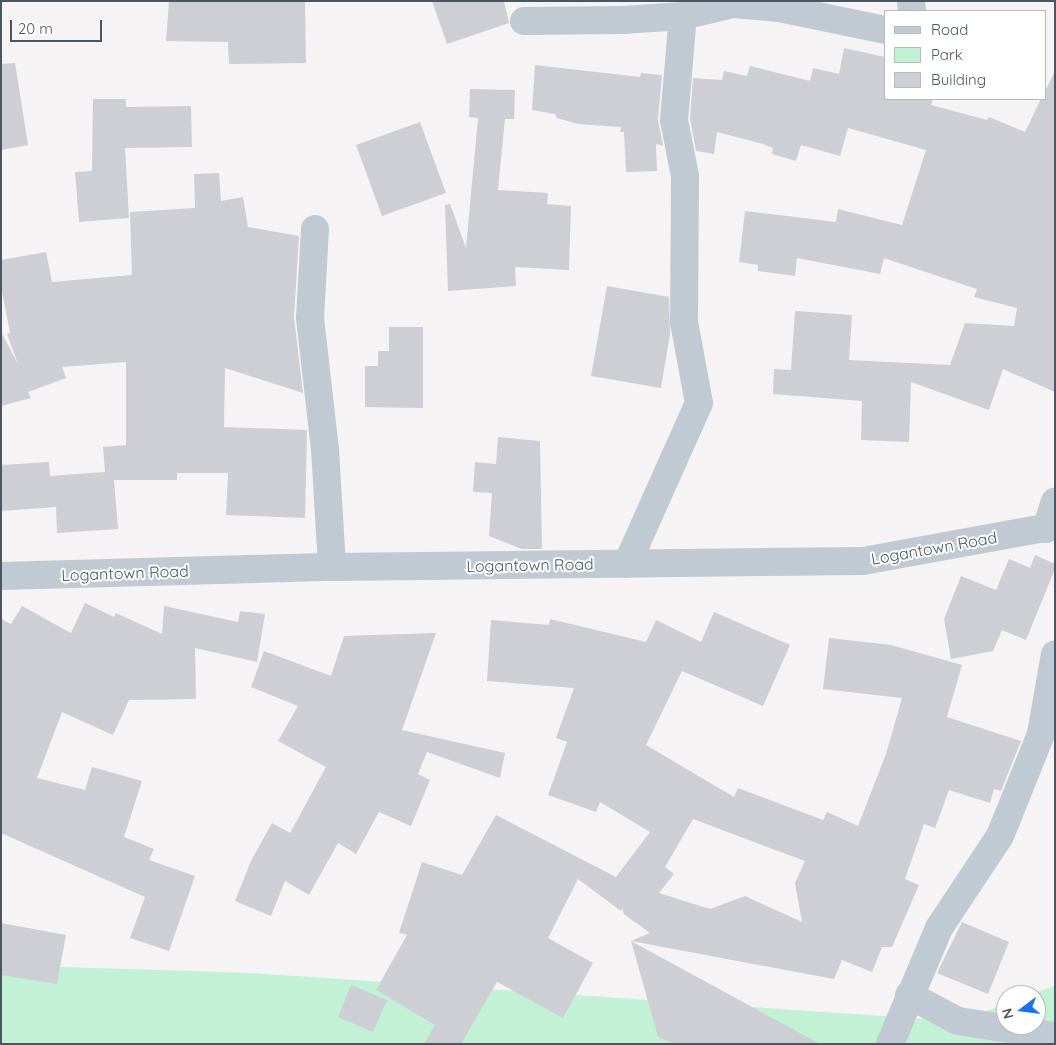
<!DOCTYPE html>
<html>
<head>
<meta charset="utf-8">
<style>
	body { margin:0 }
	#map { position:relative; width:1056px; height:1045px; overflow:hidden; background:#f5f3f3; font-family:Quicksand,sans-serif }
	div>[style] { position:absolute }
	.green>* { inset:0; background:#c3f1d5 }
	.building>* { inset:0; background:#cdcfd5 }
	.minor>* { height:28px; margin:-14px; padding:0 14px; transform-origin:14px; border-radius:14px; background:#c1cad2 }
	span { translate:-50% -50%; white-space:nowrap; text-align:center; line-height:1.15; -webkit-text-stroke:4px #fff; paint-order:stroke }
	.street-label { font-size:16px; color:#4a5661 }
	.frame { position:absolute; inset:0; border:2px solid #4a5661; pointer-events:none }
	.legend { position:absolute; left:884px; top:10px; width:162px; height:90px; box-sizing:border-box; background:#fff; border:1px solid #b7bbc0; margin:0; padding:6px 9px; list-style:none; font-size:15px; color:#4a5661 }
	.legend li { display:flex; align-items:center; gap:10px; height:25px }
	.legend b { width:25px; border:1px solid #b7bbc0 }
	.north { position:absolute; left:996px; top:985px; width:50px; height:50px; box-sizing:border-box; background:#fff; border:1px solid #b7bbc0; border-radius:50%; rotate:255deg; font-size:14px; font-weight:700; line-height:20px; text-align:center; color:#4a5661 }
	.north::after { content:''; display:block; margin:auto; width:18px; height:22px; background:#1a73e8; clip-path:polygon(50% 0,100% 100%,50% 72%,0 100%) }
	.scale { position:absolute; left:10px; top:20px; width:92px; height:22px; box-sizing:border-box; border:2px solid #4a5661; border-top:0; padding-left:6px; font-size:15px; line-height:18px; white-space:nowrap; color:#4a5661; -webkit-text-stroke:4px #fff; paint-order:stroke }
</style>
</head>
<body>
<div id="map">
	<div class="green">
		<i style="clip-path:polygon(1px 965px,252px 973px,957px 1021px,1006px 1004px,1006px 1025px,1036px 1025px,1036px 995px,1029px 995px,1055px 986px,1055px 1044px,1px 1044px)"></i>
	</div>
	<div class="building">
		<i style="clip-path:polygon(169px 1px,305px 1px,306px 63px,229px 64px,228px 42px,166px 41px)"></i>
		<i style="clip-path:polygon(432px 1px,504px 1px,509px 23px,447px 44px)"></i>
		<i style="clip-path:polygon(844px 48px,885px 57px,885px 99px,933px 99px,931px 105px,987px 120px,989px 117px,1025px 132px,1041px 99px,1045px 99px,1045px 91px,1055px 71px,1055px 392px,1003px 369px,989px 410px,911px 382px,909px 442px,861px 440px,862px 401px,773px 394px,774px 369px,791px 370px,795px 311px,852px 315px,849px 360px,950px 365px,965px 323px,1014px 326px,1017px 308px,974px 297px,977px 289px,884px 258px,880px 274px,797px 258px,795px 276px,758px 271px,758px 265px,739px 262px,745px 211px,836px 222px,838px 209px,902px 225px,926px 150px,848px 128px,840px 156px,801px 145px,796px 161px,772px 154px,773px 148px,763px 144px,717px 132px,714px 154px,696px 151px,690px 119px,693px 78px,722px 80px,724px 71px,747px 76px,750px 66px,810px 81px,813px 68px,839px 74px)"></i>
		<i style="clip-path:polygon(15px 63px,28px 145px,1px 150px,1px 64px)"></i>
		<i style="clip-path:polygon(535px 65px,640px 77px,641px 73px,662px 75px,658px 119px,663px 146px,656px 144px,657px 171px,626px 172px,624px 132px,620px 132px,621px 127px,578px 124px,557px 118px,555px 114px,532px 110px)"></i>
		<i style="clip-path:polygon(470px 89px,515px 90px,514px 119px,505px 119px,498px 190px,548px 193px,547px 204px,571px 206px,569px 270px,515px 267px,516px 286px,448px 291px,445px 205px,450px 204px,466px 248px,478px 118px,469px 117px)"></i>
		<i style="clip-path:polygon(93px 99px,126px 99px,126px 107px,191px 106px,192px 147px,125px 148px,129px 218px,79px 222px,75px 172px,92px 171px)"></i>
		<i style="clip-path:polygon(420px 122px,446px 193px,382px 216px,356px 145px)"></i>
		<i style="clip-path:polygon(219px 173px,221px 201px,243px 197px,248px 227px,299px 236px,294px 317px,303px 393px,225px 368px,224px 427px,307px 430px,305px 518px,226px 515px,228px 473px,177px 473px,177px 480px,114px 480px,118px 529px,57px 533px,56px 507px,1px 511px,1px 465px,49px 462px,50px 476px,105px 472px,103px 447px,126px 445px,126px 362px,62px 367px,66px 378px,28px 392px,31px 398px,1px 406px,1px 332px,18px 364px,7px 334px,10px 333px,1px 286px,1px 260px,46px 252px,52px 282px,132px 275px,130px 212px,195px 208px,194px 174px)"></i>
		<i style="clip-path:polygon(607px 286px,669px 297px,670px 334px,661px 388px,591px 376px)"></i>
		<i style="clip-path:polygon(389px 327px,423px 327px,423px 408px,365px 407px,365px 366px,378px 366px,378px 351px,389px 351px)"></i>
		<i style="clip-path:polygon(498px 437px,540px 441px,542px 549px,522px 549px,489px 536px,492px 493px,473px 492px,475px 462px,496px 464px)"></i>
		<i style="clip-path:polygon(1035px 555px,1055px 564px,1055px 569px,1026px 640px,1002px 630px,993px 651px,951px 659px,944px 619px,961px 576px,996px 590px,1009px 559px,1030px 568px)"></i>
		<i style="clip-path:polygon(85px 603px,114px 617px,116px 613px,162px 634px,164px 606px,238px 622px,240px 611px,265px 614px,257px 662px,195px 648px,196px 699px,129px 700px,113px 735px,62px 712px,37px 778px,85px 790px,92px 767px,142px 781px,124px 837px,154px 849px,149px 860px,195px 876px,169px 951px,130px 938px,145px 897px,1px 833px,1px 619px,11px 624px,22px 606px,71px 633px)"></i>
		<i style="clip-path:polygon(evenodd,714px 612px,790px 645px,763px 706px,682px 671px,646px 745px,734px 797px,738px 788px,823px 820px,827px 812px,858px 826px,886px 754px,902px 698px,823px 689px,829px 638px,891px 645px,962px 665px,947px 717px,1021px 741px,1001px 791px,994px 789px,990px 803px,949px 790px,935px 828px,924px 824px,905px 879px,919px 885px,892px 947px,882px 947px,872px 972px,842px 960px,834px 979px,631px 941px,650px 933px,624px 914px,622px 908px,621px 911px,578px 879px,548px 938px,593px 963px,563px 1018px,497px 982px,461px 1044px,424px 1044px,435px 1025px,376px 990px,407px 935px,399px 933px,422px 862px,462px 875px,496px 815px,616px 877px,650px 832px,600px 802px,596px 812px,548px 795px,567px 742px,556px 738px,574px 688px,487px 681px,491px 620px,549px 625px,550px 619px,646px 642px,656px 620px,701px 642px,714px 612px,693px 819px,805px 861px,795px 883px,802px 922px,745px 896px,710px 909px,659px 893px,674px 874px,665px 867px,693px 819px)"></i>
		<i style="clip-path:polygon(436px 633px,402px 730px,505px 753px,500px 778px,427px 752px,418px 774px,430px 780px,411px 826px,379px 812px,356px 854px,338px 843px,309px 895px,285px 881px,271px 916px,235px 901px,251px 861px,272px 823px,290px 833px,326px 767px,278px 741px,298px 706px,251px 687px,264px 651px,331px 676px,344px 636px)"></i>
		<i style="clip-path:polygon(962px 922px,1009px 942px,988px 994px,937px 973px)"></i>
		<i style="clip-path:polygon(1px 923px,66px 935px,57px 984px,1px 975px)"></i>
		<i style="clip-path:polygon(631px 941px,820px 1044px,675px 1044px,658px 1037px)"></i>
		<i style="clip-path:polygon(351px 985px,387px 1000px,373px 1032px,338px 1017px)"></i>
	</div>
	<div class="minor">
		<i style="left:911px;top:1px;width:10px;rotate:84deg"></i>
		<i style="left:524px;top:21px;width:98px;rotate:-0.6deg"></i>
		<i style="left:622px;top:20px;width:61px;rotate:-3.8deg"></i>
		<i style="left:683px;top:16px;width:51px;rotate:-13.5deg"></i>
		<i style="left:733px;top:4px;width:46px;rotate:5deg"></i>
		<i style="left:779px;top:8px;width:108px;rotate:11.7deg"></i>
		<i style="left:315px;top:229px;width:89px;rotate:93.2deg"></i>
		<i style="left:310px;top:318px;width:132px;rotate:83.5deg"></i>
		<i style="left:325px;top:449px;width:118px;rotate:86.6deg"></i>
		<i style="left:1046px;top:529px;width:29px;rotate:-72deg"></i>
		<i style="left:627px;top:564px;width:176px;rotate:-65.9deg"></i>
		<i style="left:699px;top:403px;width:82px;rotate:-100.5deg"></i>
		<i style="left:684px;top:322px;width:146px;rotate:-89.6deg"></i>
		<i style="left:685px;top:176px;width:57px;rotate:-101.1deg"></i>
		<i style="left:674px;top:120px;width:104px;rotate:-85.1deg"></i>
		<i style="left:1px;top:576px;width:331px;rotate:-1.6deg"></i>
		<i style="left:332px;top:567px;width:531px;rotate:-0.65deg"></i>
		<i style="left:863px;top:561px;width:195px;rotate:-10.3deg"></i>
		<i style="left:909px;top:995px;width:55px;rotate:28deg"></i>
		<i style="left:958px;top:1021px;width:98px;rotate:8.8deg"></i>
		<i style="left:890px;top:1044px;width:126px;rotate:-67.1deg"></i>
		<i style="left:939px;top:928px;width:110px;rotate:-56.5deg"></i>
		<i style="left:1000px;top:836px;width:110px;rotate:-68.1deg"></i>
		<i style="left:1041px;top:734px;width:81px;rotate:-80.1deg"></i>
	</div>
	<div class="street-label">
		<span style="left:934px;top:548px;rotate:-10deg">Logantown Road</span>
		<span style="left:530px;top:565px;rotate:-1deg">Logantown Road</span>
		<span style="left:125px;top:573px;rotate:-2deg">Logantown Road</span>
	</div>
	<div class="frame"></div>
	<ul class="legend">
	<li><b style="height:6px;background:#c1cad2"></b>Road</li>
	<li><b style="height:14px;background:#c3f1d5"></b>Park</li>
	<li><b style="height:14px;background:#cdcfd5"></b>Building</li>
	</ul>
	<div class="north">N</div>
	<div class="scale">20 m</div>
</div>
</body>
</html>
